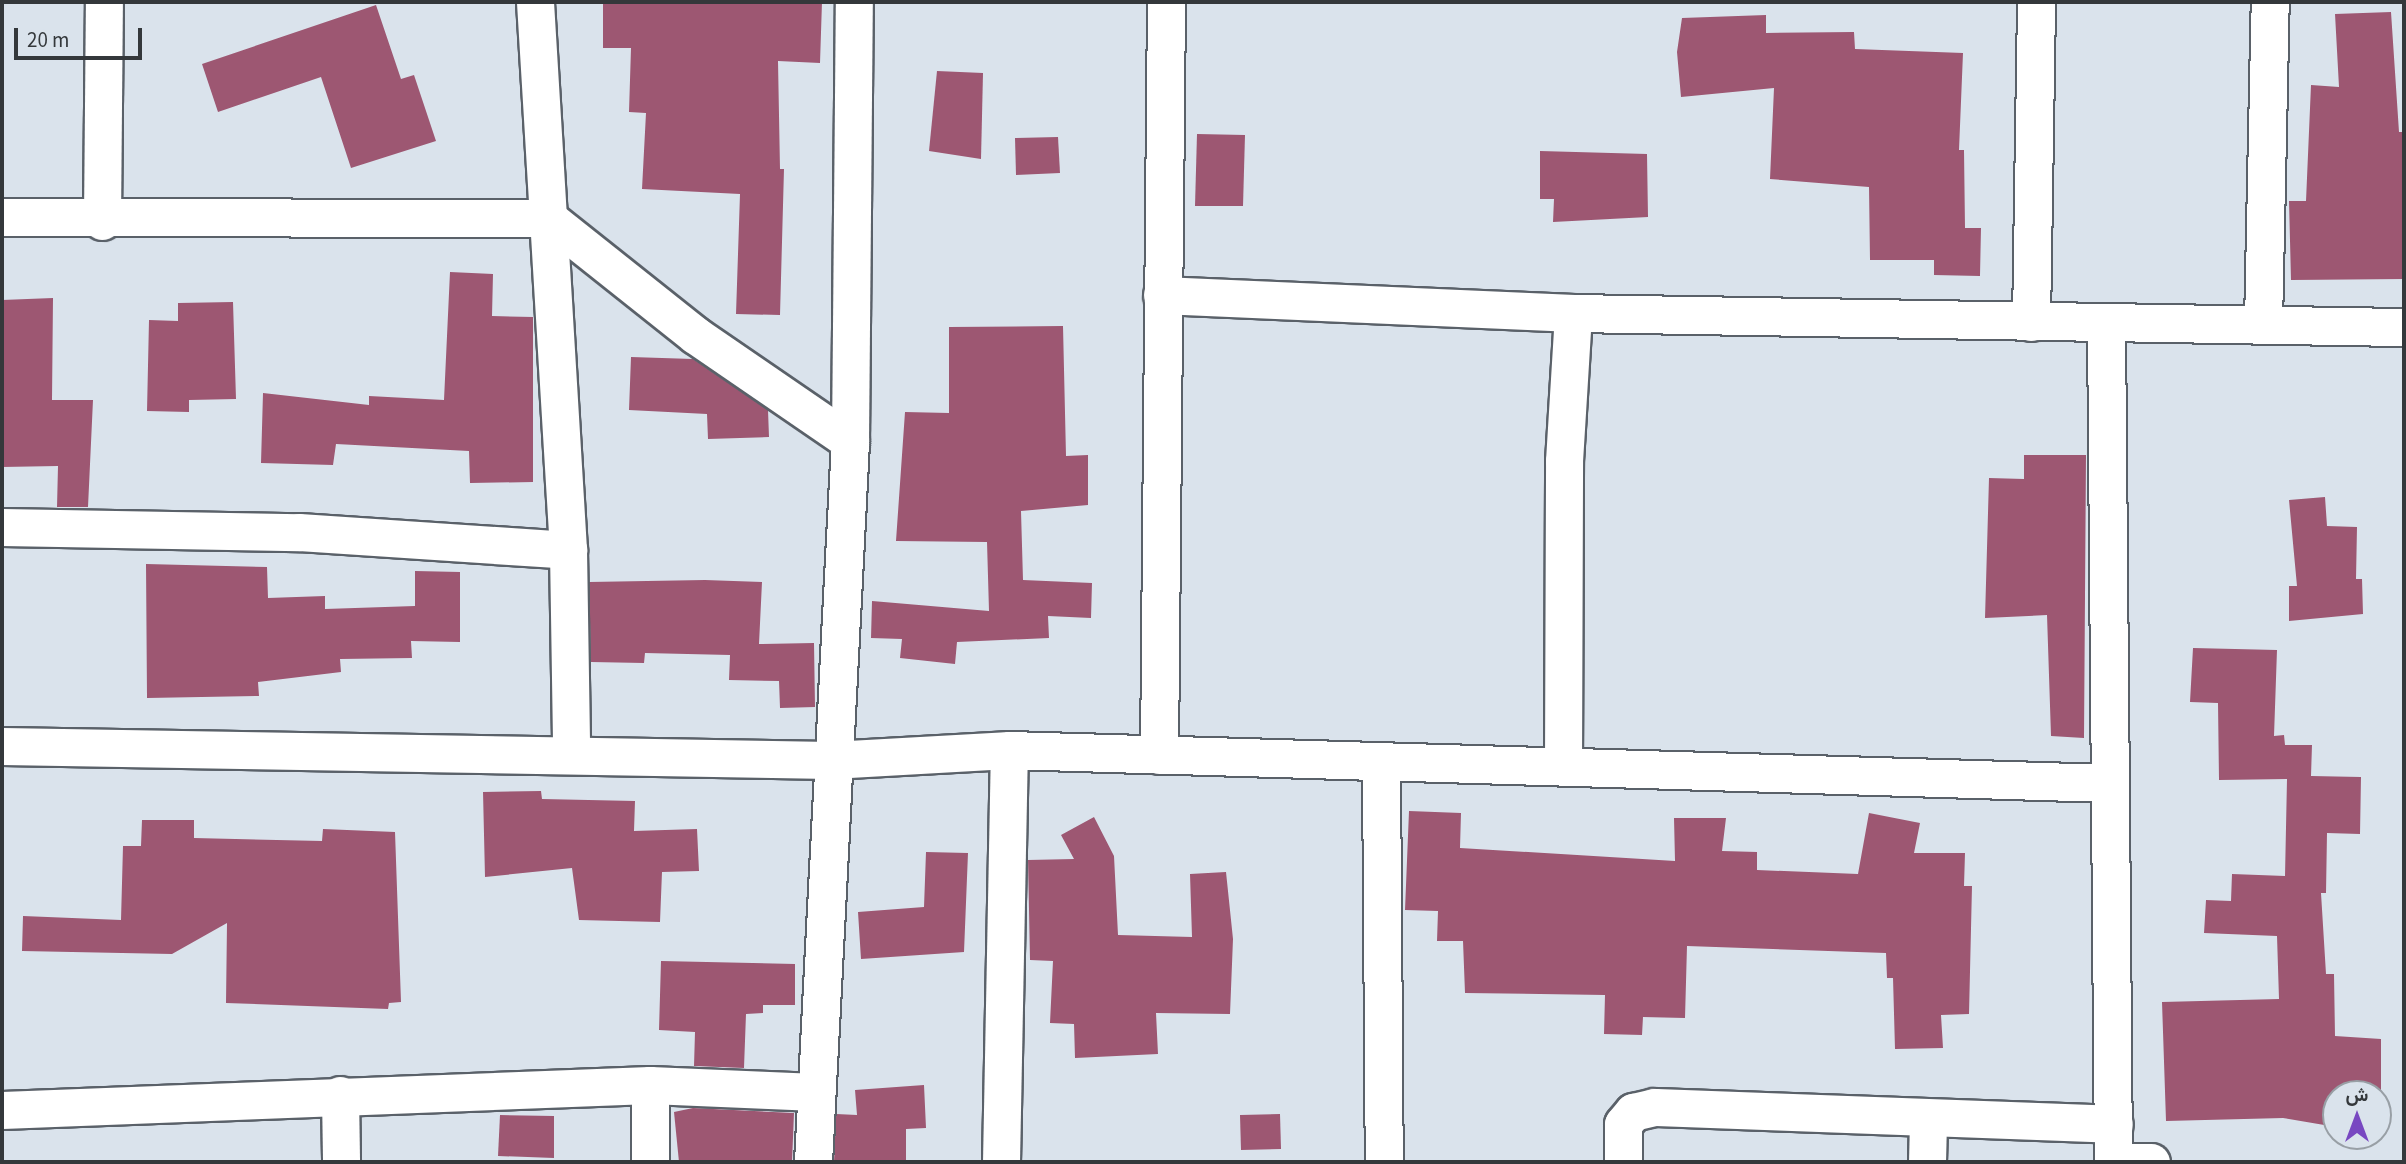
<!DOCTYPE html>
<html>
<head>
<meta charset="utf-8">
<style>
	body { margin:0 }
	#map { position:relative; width:2406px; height:1164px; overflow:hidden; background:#dae3ec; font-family:"Source Sans 3",Vazirmatn,sans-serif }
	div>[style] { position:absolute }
	.building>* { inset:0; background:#9d5772 }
	.roads { filter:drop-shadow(2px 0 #5a6169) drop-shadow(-2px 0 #5a6169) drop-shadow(0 2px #5a6169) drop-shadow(0 -2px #5a6169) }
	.minor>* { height:37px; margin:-18.5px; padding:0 18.5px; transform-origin:18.5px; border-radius:18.5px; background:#fff }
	span { translate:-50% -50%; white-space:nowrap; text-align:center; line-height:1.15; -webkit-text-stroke:7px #dae3ec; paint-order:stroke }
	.frame { position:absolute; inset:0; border:4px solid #34383b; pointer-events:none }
	.north { position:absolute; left:2322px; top:1080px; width:70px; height:70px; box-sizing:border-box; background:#dae3ec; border:2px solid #989fa5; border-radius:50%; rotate:0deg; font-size:19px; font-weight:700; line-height:28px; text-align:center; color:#34383b }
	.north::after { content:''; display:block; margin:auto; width:24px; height:32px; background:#7848c1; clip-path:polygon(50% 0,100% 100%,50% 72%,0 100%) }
	.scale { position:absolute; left:14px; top:28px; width:128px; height:32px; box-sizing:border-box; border:4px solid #34383b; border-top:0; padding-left:9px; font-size:21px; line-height:24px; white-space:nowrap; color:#34383b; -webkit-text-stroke:5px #dae3ec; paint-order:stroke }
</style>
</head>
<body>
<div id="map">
	<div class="building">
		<i style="clip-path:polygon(603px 2px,822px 2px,820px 63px,778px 61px,780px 169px,784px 169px,780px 315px,736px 314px,740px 194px,642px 189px,646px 113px,629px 112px,631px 48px,603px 48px)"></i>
		<i style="clip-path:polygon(376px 5px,401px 79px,414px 75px,436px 141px,351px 168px,321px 77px,218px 112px,202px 64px)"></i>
		<i style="clip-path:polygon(2391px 12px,2399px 132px,2404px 132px,2404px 279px,2291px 280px,2289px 201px,2306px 201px,2311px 85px,2339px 87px,2335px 14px)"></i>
		<i style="clip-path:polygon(1766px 15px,1766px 33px,1854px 32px,1855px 49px,1963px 53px,1959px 150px,1964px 150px,1965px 228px,1981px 228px,1980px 276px,1934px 275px,1934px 260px,1870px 260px,1869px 187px,1770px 179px,1774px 88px,1681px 97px,1677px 52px,1682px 18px)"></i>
		<i style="clip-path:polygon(937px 71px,983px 73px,981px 159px,929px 151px)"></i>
		<i style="clip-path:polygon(1197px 134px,1245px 135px,1243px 206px,1195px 206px)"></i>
		<i style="clip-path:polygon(1058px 137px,1060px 173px,1016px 175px,1015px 138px)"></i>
		<i style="clip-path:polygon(1540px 151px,1647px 154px,1648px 217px,1553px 222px,1554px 199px,1540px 199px)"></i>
		<i style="clip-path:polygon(450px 272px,493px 274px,492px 316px,533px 317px,533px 482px,470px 483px,469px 451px,336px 444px,333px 465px,261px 463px,263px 393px,369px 405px,369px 396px,444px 400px)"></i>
		<i style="clip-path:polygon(53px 298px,52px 400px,93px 400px,88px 507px,57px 507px,58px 466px,2px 467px,2px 300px)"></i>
		<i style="clip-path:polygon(233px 302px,236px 399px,189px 400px,189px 412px,147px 411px,149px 320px,178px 321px,178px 303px)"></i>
		<i style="clip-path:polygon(1063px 326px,1066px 456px,1088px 455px,1088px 505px,1021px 511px,1023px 580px,1092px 583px,1091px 618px,1048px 616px,1049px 638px,957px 642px,955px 664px,900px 658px,902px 639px,871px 638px,872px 601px,989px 611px,987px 542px,896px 541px,905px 412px,949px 413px,949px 327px)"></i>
		<i style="clip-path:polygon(631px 357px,693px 359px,768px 410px,769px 437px,708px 439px,707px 414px,629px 410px)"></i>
		<i style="clip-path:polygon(2024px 455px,2086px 455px,2084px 738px,2051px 736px,2047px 615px,1985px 618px,1989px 478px,2024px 479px)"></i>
		<i style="clip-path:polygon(2325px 497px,2327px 526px,2357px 527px,2356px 579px,2362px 579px,2363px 614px,2289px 621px,2289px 586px,2297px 586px,2289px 500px)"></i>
		<i style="clip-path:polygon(146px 564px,267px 567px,268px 598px,325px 596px,325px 609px,415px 606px,415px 571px,460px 572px,460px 642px,411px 641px,412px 658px,340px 659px,341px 672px,258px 682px,259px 696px,147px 698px)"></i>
		<i style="clip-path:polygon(705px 580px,762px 582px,759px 644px,814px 643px,815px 707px,780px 708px,779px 681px,729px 680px,730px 655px,645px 653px,644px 663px,591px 662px,589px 582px)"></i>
		<i style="clip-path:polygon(2193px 648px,2277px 650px,2274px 736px,2284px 735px,2285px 745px,2312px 745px,2311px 776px,2361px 777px,2360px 834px,2327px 833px,2326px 893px,2321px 893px,2326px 974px,2334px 974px,2335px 1036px,2381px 1039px,2381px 1127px,2378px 1094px,2336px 1094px,2336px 1127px,2283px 1118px,2166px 1121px,2162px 1002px,2279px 999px,2277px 936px,2204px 933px,2206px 900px,2231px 901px,2232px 874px,2285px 876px,2287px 779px,2219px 780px,2218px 703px,2190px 702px)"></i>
		<i style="clip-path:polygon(541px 791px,542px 799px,635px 801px,634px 831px,697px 829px,699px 871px,662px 872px,660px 922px,579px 920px,572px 868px,485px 877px,483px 792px)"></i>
		<i style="clip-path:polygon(1409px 811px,1461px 813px,1460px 848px,1675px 861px,1674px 818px,1726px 818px,1722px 851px,1757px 852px,1757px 870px,1858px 874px,1869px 813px,1920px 823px,1914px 853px,1965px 853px,1964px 886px,1972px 886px,1969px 1014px,1941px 1015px,1943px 1048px,1895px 1049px,1893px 978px,1887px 978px,1886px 953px,1687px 946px,1685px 1018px,1643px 1017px,1642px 1035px,1604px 1034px,1605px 995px,1465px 993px,1463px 941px,1437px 941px,1438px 911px,1405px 910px)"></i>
		<i style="clip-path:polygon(1094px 817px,1114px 856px,1118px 935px,1192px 937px,1190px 874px,1226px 872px,1233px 939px,1230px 1014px,1156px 1013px,1158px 1054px,1075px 1058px,1074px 1024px,1050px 1023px,1053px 961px,1030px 960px,1028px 860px,1074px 859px,1061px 835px)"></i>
		<i style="clip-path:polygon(142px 820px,194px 820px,194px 838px,322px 841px,323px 829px,395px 832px,401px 1002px,389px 1003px,388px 1009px,226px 1003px,227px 923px,172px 954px,22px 951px,23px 916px,121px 920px,123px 846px,141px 846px)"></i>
		<i style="clip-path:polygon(926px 852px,968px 853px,964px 952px,861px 959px,858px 912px,924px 907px)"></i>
		<i style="clip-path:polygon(661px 961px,795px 964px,795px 1005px,763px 1005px,763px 1013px,746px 1014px,744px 1068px,694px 1066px,695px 1032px,659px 1030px)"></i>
		<i style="clip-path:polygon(924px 1085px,926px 1128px,906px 1129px,906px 1162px,834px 1162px,836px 1114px,857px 1115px,855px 1090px)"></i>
		<i style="clip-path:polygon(693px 1108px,794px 1113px,792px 1162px,679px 1162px,674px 1112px)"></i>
		<i style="clip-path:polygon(1280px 1114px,1281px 1149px,1241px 1150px,1240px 1115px)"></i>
		<i style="clip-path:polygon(500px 1115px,554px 1116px,554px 1158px,498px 1156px)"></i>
	</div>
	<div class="roads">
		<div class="minor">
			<i style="left:535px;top:2px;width:549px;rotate:86.55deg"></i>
			<i style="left:568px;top:550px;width:202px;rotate:89.1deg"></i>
			<i style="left:2px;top:217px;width:546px;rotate:0.1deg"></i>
			<i style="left:548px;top:218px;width:188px;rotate:38.5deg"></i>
			<i style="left:695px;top:335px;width:188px;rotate:34.4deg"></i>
			<i style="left:102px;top:221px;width:219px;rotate:-89.5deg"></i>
			<i style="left:1162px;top:295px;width:411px;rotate:2.5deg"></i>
			<i style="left:1573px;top:313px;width:831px;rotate:0.97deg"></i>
			<i style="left:2031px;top:322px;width:320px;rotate:-89.1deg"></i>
			<i style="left:2106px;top:324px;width:838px;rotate:89.52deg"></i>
			<i style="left:2263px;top:324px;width:322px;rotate:-88.8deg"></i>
			<i style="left:2px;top:527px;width:297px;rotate:1deg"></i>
			<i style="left:299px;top:532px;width:270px;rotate:3.8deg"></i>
			<i style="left:2px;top:746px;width:829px;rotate:0.97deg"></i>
			<i style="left:831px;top:760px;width:178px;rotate:-3.2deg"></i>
			<i style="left:1009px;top:750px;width:1098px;rotate:1.72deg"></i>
			<i style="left:1159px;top:755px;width:753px;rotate:-89.47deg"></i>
			<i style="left:1381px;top:764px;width:398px;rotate:89.6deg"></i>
			<i style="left:1563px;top:765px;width:304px;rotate:-89.8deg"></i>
			<i style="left:1564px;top:461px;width:148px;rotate:-86.5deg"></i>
			<i style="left:650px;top:1085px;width:77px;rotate:90deg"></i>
			<i style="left:340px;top:1095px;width:67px;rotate:89.1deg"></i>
			<i style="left:2px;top:1110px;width:648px;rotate:-2.21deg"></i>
			<i style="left:650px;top:1085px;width:166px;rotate:2.4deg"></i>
			<i style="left:813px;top:1162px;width:722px;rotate:-87.06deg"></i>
			<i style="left:850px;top:441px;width:439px;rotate:-89.5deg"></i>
			<i style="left:1001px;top:1162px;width:412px;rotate:-88.9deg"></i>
			<i style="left:1623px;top:1162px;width:38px;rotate:-90deg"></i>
			<i style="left:1623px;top:1124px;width:16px;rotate:-50deg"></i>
			<i style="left:1633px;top:1112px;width:22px;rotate:-13deg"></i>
			<i style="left:1654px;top:1107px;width:460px;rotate:2.1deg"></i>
			<i style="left:1927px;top:1162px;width:41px;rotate:-88.6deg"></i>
			<i style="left:2113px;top:1162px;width:38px"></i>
		</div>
	</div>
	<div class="frame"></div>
	<div class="north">ش</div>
	<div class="scale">20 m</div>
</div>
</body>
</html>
